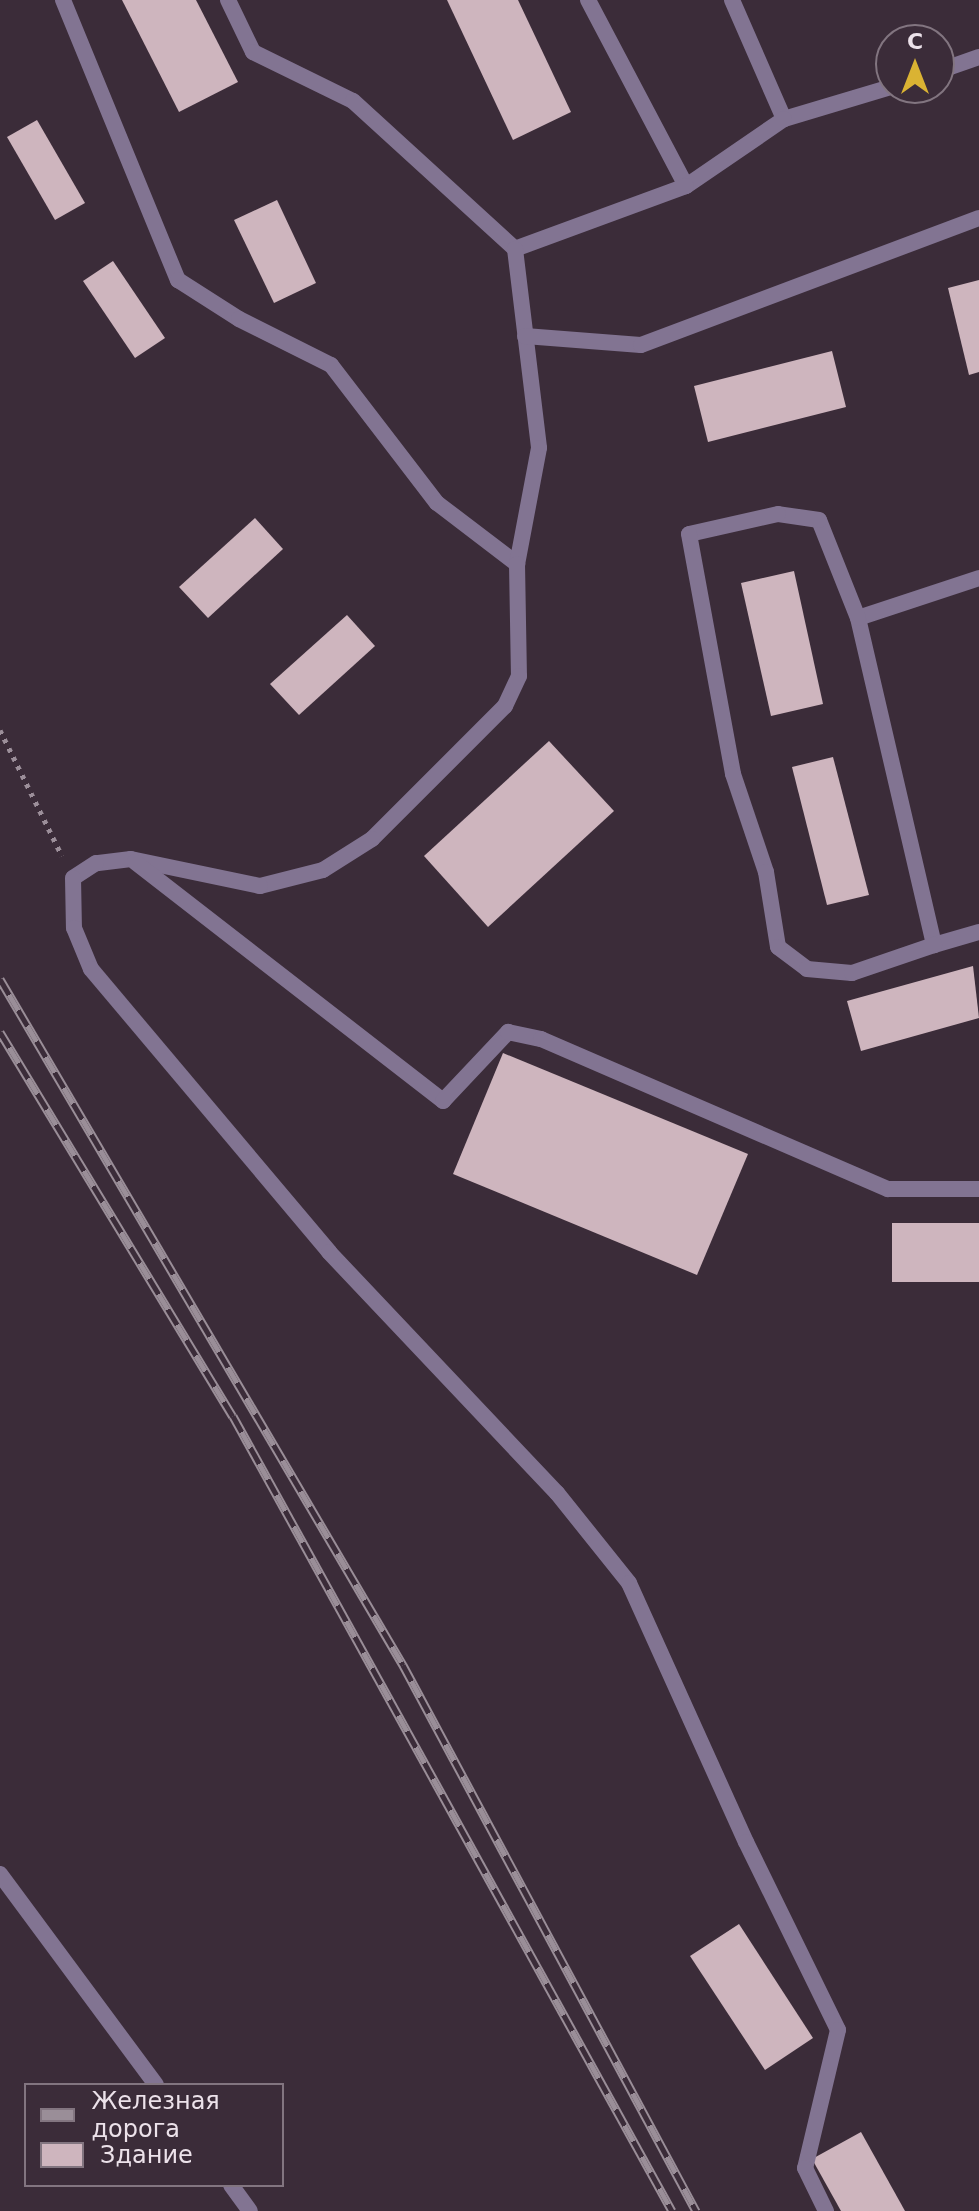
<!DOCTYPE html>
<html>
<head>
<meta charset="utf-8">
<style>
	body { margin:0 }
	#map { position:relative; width:979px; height:2211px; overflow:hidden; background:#3b2c39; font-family:"DejaVu Sans",sans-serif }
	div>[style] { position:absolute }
	.building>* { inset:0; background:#ceb5be }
	.path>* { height:5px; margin-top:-2.5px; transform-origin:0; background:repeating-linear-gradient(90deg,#9c8f9a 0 4px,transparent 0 10px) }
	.service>* { height:16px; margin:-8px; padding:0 8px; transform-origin:8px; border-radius:8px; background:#827492 }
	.rail>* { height:9px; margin-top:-4.5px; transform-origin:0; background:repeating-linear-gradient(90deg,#3b2c39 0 18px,#9a8e98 0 36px); box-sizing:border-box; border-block:2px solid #9a8e98 }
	span { translate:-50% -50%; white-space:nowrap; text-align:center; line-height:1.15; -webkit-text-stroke:8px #3b2c39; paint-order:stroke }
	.legend { position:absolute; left:24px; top:2083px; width:260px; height:104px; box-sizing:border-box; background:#3b2c39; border:2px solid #827580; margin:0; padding:10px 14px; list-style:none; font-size:24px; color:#ece2ea }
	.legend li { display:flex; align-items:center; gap:16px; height:40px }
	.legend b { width:40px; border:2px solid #827580 }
	.north { position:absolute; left:875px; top:24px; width:80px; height:80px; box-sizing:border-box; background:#3b2c39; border:2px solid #827580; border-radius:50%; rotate:0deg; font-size:22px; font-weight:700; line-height:32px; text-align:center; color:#ece2ea }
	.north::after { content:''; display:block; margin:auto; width:28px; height:36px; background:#dab333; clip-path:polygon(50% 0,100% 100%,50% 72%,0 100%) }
</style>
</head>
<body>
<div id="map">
	<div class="building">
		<i style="clip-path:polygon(122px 0,196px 0,238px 82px,179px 112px)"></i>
		<i style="clip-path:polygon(447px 0,518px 0,571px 112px,513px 140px)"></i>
		<i style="clip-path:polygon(37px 120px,85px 203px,55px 220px,7px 137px)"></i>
		<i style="clip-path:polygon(277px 200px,316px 283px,274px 303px,234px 220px)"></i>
		<i style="clip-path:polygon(113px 261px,165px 338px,135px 358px,83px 281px)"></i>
		<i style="clip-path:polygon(979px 280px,979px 372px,969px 375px,948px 288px)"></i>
		<i style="clip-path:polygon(832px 351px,846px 407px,708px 442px,694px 386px)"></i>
		<i style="clip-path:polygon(255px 518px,283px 549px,208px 618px,179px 587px)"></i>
		<i style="clip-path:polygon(794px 571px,823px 704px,771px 716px,741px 583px)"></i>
		<i style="clip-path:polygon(347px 615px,375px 646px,299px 715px,270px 684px)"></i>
		<i style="clip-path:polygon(549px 741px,614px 811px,488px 927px,424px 856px)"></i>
		<i style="clip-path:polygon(833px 757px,869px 895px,827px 905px,792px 767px)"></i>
		<i style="clip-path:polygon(973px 966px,979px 1018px,861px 1051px,847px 1001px)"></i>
		<i style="clip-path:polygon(503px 1053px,748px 1154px,697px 1275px,453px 1174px)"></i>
		<i style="clip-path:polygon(892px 1223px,979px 1223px,979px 1282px,892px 1282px)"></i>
		<i style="clip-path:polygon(739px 1924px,813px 2038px,765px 2070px,690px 1956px)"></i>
		<i style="clip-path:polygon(861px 2132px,905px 2211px,841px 2211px,812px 2159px)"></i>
	</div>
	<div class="path">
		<i style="left:0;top:730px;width:140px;rotate:63.8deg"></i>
	</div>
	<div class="service">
		<i style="left:63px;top:0;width:303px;rotate:67.7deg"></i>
		<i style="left:178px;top:280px;width:72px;rotate:32.6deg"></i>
		<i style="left:239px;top:319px;width:103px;rotate:26.6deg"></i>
		<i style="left:331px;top:365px;width:174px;rotate:52.5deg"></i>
		<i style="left:437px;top:503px;width:101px;rotate:37.3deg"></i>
		<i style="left:228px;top:0;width:58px;rotate:64.3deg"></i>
		<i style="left:253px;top:52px;width:111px;rotate:26.1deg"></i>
		<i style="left:353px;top:101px;width:219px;rotate:42.4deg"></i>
		<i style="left:588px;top:0;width:210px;rotate:62.2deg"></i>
		<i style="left:732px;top:0;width:130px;rotate:66.4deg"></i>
		<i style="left:784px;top:119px;width:112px;rotate:-16.7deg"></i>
		<i style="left:939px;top:71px;width:42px;rotate:-19.3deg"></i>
		<i style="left:784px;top:119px;width:119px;rotate:145.6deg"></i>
		<i style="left:686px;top:186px;width:182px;rotate:159.8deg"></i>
		<i style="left:515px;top:249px;width:200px;rotate:83.1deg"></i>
		<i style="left:539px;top:448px;width:118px;rotate:100.7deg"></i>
		<i style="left:517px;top:564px;width:112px;rotate:89deg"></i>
		<i style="left:519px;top:676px;width:33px;rotate:115deg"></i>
		<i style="left:505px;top:706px;width:188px;rotate:135deg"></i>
		<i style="left:372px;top:839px;width:58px;rotate:147.7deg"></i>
		<i style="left:323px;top:870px;width:65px;rotate:165.7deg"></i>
		<i style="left:260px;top:886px;width:132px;rotate:-168.2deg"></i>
		<i style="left:131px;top:859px;width:35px;rotate:173deg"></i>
		<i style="left:96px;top:863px;width:27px;rotate:147deg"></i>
		<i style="left:73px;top:878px;width:50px;rotate:88.9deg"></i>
		<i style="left:74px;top:928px;width:44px;rotate:67.5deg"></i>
		<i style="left:91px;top:969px;width:370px;rotate:49.9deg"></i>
		<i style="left:329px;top:1252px;width:332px;rotate:46.6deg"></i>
		<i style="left:557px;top:1493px;width:115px;rotate:51.3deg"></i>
		<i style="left:629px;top:1583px;width:284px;rotate:65.7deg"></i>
		<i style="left:746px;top:1842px;width:209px;rotate:63.9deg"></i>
		<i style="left:838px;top:2030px;width:142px;rotate:103.4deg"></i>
		<i style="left:805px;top:2168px;width:48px;rotate:64deg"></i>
		<i style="left:525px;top:336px;width:116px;rotate:4.4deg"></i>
		<i style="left:641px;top:345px;width:361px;rotate:-20.6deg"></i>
		<i style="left:979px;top:578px;width:127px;rotate:161.7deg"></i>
		<i style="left:858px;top:618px;width:336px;rotate:76.9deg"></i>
		<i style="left:934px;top:945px;width:47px;rotate:-16.1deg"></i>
		<i style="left:858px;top:618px;width:105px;rotate:-111.7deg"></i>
		<i style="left:819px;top:520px;width:41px;rotate:-171.7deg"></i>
		<i style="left:778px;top:514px;width:91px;rotate:167.3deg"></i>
		<i style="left:689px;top:534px;width:244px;rotate:79.6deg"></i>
		<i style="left:733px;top:774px;width:103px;rotate:71.4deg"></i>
		<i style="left:766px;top:872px;width:76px;rotate:80.9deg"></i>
		<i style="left:778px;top:947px;width:36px;rotate:37deg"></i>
		<i style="left:807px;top:969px;width:45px;rotate:5.1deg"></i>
		<i style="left:852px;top:973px;width:87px;rotate:-18.9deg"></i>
		<i style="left:135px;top:862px;width:390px;rotate:37.8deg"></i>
		<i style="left:443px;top:1101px;width:95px;rotate:-46.7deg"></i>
		<i style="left:508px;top:1032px;width:34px;rotate:12deg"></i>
		<i style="left:541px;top:1039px;width:378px;rotate:23.4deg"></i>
		<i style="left:888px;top:1189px;width:91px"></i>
		<i style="left:0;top:1874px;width:262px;rotate:53.5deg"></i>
		<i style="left:231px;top:2185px;width:32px;rotate:54deg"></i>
	</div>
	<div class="rail">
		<i style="left:0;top:979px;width:796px;rotate:59.57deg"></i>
		<i style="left:403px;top:1665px;width:620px;rotate:61.78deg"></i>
		<i style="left:0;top:1032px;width:449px;rotate:58.8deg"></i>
		<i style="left:233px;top:1416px;width:908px;rotate:61.09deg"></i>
	</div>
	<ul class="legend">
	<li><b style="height:10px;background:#9a8e98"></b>Железная дорога</li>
	<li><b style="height:22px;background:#ceb5be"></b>Здание</li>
	</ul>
	<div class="north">С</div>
</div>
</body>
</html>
